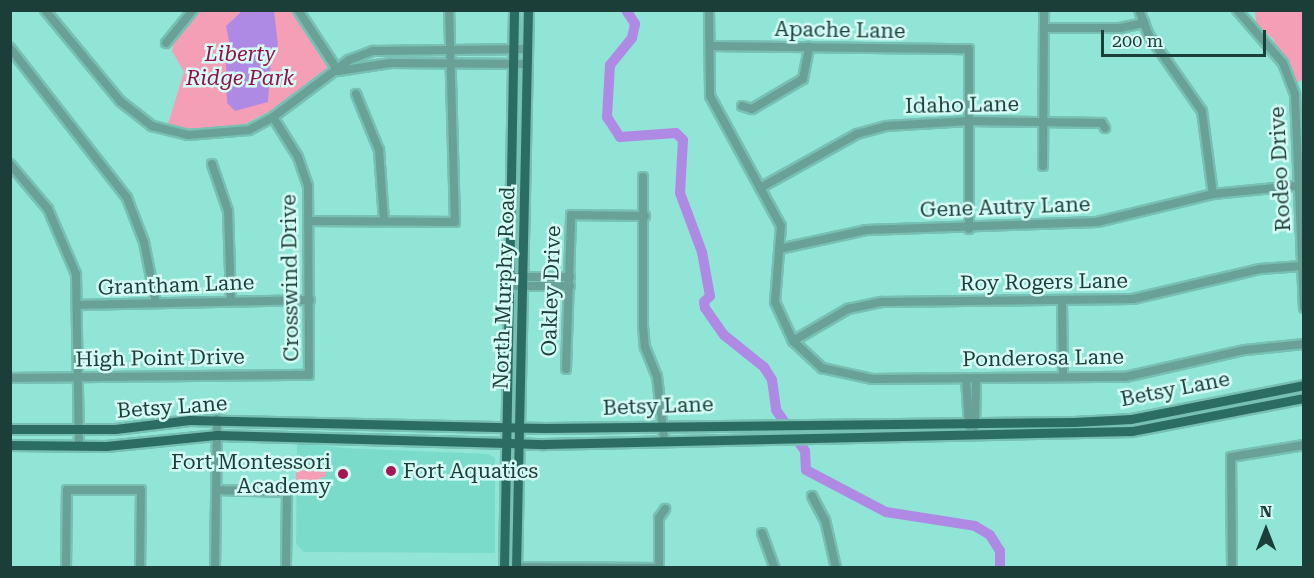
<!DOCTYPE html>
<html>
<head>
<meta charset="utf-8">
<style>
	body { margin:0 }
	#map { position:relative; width:1314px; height:578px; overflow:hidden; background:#91e5d6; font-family:"Roboto Serif",serif }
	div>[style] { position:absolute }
	.built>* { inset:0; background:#7bdbcb }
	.green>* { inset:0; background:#f59fb7 }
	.water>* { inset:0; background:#af8ae5 }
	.river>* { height:10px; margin:-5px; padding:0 5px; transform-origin:5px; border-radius:5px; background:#af8ae5 }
	.roads { filter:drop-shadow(2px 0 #77c0b3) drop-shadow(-2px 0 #77c0b3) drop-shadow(0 2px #77c0b3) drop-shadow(0 -2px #77c0b3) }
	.minor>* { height:8px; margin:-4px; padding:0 4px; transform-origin:4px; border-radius:4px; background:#69a196 }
	.major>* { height:9px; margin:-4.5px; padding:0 4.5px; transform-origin:4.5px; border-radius:4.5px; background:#2b6d63 }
	.dots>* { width:16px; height:16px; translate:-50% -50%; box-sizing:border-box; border:3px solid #d5fdf5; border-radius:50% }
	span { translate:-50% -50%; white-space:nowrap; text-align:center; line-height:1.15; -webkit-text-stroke:5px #d5fdf5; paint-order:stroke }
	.street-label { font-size:21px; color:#1b3e38 }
	.park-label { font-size:21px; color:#93104b; font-style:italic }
	.poi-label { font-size:21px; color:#1b3e38 }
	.right { translate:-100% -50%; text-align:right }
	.left { translate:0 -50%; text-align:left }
	.frame { position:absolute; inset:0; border:12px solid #1b3e38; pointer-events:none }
	.north { position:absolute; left:1236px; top:500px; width:60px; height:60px; -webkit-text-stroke:4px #d5fdf5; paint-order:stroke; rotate:0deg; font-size:16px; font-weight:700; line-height:24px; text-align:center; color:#1b3e38 }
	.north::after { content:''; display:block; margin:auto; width:21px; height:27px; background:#1b3e38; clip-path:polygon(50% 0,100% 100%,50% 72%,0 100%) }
	.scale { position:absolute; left:1101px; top:30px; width:165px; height:27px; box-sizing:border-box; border:3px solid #1b3e38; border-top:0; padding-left:8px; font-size:18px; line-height:21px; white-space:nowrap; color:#1b3e38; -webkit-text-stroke:4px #d5fdf5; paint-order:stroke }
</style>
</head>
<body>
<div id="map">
	<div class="built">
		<i style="clip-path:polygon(297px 441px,342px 448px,488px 454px,495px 458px,495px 553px,304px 552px,296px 544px)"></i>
	</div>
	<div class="green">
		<i style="clip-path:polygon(1255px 10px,1303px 11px,1303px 79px,1296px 84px,1273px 39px,1256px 23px)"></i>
		<i style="clip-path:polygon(199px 11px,294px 11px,331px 67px,274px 109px,245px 124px,199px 131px,168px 124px,184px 72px,172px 51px,176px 34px)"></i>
		<i style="clip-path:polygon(296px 470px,326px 470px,326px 477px,321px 477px,320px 495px,296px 495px)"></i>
	</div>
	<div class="water">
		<i style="clip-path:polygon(242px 11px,274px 11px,278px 45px,271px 60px,268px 102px,235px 111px,227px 103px,226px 61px,231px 51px,226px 26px)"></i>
	</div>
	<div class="river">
		<i style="left:626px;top:10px;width:17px;rotate:57deg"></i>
		<i style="left:635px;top:24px;width:14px;rotate:102deg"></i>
		<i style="left:632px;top:38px;width:35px;rotate:129deg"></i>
		<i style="left:610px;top:65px;width:52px;rotate:93.3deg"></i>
		<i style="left:607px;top:117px;width:24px;rotate:57deg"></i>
		<i style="left:620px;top:137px;width:56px;rotate:-4.1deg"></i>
		<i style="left:676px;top:133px;width:10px;rotate:45deg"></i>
		<i style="left:683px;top:140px;width:53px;rotate:93.2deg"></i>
		<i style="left:680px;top:193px;width:63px;rotate:69.6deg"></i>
		<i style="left:702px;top:252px;width:45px;rotate:79.7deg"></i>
		<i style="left:710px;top:296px;width:8px;rotate:135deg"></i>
		<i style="left:704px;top:302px;width:6px;rotate:81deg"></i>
		<i style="left:705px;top:308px;width:33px;rotate:55deg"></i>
		<i style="left:724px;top:335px;width:51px;rotate:38.7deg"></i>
		<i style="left:764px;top:367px;width:15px;rotate:58deg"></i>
		<i style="left:772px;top:380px;width:30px;rotate:82deg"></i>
		<i style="left:776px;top:410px;width:50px;rotate:54.7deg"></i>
		<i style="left:805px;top:451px;width:19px;rotate:87deg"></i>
		<i style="left:806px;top:470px;width:90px;rotate:27.7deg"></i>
		<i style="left:886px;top:512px;width:90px;rotate:8.9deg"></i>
		<i style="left:975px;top:526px;width:17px;rotate:31deg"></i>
		<i style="left:990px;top:535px;width:19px;rotate:58deg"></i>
		<i style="left:1000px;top:551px;width:17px;rotate:90deg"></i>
	</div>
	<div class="roads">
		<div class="minor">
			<i style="left:45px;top:10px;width:118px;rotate:50.5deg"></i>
			<i style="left:120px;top:101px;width:41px;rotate:38deg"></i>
			<i style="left:152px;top:126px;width:37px;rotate:14deg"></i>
			<i style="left:188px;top:135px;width:61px;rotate:-4.7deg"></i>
			<i style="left:249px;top:130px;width:27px;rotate:-28deg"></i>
			<i style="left:273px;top:117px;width:95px;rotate:-36.9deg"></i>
			<i style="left:349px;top:60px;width:26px;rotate:-21deg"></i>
			<i style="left:373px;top:51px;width:155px;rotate:-0.7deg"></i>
			<i style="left:298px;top:10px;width:73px;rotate:56.7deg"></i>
			<i style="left:709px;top:10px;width:86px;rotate:89.3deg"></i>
			<i style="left:710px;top:96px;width:148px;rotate:61.4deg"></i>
			<i style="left:781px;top:226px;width:76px;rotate:94.5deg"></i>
			<i style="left:775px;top:302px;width:43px;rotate:65.2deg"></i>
			<i style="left:793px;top:341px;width:40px;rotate:43deg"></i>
			<i style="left:822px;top:368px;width:51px;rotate:12.4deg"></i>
			<i style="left:872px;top:379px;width:253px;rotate:-0.5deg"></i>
			<i style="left:1125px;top:377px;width:123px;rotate:-12.7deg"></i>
			<i style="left:1245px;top:350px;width:59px;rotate:-5.8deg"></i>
			<i style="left:1139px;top:10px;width:26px;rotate:69deg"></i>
			<i style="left:1148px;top:34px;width:94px;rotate:55deg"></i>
			<i style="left:1202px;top:111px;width:84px;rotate:82.5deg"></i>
			<i style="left:1237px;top:10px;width:70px;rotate:49deg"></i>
			<i style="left:1283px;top:63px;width:34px;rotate:69deg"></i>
			<i style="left:1295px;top:95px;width:213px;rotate:87.6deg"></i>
			<i style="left:1044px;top:28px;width:76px"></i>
			<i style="left:1120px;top:28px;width:25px;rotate:-12deg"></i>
			<i style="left:166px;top:43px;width:43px;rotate:-50.7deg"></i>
			<i style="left:710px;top:46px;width:259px;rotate:0.7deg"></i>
			<i style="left:969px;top:49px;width:180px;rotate:90deg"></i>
			<i style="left:10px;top:48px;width:190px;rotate:52deg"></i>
			<i style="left:127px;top:198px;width:47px;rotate:68.9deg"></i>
			<i style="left:144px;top:242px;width:62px;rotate:78.9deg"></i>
			<i style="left:338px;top:71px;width:53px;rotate:-8.7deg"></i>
			<i style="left:390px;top:63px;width:138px;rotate:0.4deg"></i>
			<i style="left:356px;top:94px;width:61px;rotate:67.7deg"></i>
			<i style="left:379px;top:150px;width:71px;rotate:86deg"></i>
			<i style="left:742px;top:106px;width:10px;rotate:17deg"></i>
			<i style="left:752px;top:109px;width:59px;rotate:-30.5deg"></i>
			<i style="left:803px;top:79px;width:33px;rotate:-79deg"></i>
			<i style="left:10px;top:164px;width:59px;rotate:49.8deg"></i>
			<i style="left:48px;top:209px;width:71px;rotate:66.7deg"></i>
			<i style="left:76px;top:274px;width:172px;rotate:89deg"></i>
			<i style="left:212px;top:164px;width:50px;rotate:71.2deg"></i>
			<i style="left:228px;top:211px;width:89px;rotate:88.1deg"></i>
			<i style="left:1043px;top:166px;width:156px;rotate:-89.6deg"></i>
			<i style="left:643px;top:177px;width:149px;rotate:90deg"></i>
			<i style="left:643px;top:326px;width:21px;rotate:85deg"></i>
			<i style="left:645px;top:347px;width:31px;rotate:68deg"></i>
			<i style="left:657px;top:376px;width:62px;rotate:83.6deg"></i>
			<i style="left:760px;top:188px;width:111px;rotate:-29.1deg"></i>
			<i style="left:857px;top:134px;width:30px;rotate:-15deg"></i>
			<i style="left:886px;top:126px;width:83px;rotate:-3.4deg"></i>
			<i style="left:969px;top:121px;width:133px;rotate:0.9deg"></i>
			<i style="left:1102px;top:123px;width:6px;rotate:59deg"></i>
			<i style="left:312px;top:221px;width:143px;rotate:0.4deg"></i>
			<i style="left:455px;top:222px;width:212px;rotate:-91.6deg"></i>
			<i style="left:779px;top:249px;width:89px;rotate:-12.3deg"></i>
			<i style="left:866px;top:230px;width:231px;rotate:-2deg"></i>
			<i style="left:1097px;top:222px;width:119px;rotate:-13.6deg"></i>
			<i style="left:1213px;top:194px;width:91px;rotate:-5.6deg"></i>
			<i style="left:511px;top:277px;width:59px"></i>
			<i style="left:511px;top:286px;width:59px"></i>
			<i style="left:1062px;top:302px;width:75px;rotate:89.2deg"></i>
			<i style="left:79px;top:305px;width:231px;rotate:-1.2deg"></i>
			<i style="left:793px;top:341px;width:64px;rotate:-30.2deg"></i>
			<i style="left:848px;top:309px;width:35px;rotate:-12deg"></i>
			<i style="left:882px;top:302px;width:251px;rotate:-0.7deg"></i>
			<i style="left:1133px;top:299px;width:130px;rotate:-13.3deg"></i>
			<i style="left:1260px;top:269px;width:42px;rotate:-4.1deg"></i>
			<i style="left:566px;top:369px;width:154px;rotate:-88.1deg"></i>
			<i style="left:571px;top:215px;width:74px;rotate:0.8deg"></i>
			<i style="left:10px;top:378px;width:299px;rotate:-0.6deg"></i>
			<i style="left:309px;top:375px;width:189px;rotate:-90.3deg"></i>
			<i style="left:308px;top:186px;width:31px;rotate:-109deg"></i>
			<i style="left:298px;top:157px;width:47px;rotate:-122deg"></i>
			<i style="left:966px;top:378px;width:48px;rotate:86.4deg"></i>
			<i style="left:975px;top:426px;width:48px;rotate:-88.8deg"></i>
			<i style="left:216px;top:490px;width:71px;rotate:1.6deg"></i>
			<i style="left:287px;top:492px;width:76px;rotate:90.8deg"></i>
			<i style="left:812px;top:496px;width:27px;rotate:62deg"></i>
			<i style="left:825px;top:520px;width:49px;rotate:77.1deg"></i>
			<i style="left:762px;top:533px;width:37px;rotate:70deg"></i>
			<i style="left:659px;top:565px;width:47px;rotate:-90deg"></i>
			<i style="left:659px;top:518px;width:11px;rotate:-56deg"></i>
			<i style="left:516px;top:567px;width:143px;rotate:0.4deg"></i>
			<i style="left:66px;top:568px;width:78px;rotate:-89.3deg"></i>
			<i style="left:67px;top:490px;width:74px"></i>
			<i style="left:141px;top:490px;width:78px;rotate:90.7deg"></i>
			<i style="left:215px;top:568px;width:149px;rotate:-89.2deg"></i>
			<i style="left:1232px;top:568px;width:111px;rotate:-90.5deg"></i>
			<i style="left:1231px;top:457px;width:74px;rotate:-9.3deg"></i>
		</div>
		<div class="major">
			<i style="left:10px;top:429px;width:105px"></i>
			<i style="left:115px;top:429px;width:75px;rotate:-6.9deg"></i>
			<i style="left:189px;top:420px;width:356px;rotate:1.3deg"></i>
			<i style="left:545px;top:428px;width:529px;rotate:-0.65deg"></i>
			<i style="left:1074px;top:422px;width:57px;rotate:-3deg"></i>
			<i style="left:1131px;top:419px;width:176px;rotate:-11.1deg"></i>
			<i style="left:10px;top:445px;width:96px;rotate:0.6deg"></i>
			<i style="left:106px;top:446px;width:112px;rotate:-5.7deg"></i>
			<i style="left:217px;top:435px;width:328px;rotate:1.6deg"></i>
			<i style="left:545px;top:444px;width:587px;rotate:-1.27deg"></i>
			<i style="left:1132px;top:431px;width:175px;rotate:-10.9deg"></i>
			<i style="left:504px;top:568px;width:558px;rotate:-88.97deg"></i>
			<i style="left:516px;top:568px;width:558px;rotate:-88.77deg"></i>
		</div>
	</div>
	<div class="dots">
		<i style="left:391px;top:471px;background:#a61655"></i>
		<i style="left:343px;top:474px;background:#a61655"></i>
	</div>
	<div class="street-label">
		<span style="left:840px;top:30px;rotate:1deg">Apache Lane</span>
		<span style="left:962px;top:105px;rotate:-1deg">Idaho Lane</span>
		<span style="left:1280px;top:169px;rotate:-93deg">Rodeo Drive</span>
		<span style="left:1005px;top:207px;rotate:-2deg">Gene Autry Lane</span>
		<span style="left:290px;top:278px;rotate:-91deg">Crosswind Drive</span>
		<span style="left:1044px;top:282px;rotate:-1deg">Roy Rogers Lane</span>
		<span style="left:176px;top:285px;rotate:-2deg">Grantham Lane</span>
		<span style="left:504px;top:288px;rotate:-88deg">North Murphy Road</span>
		<span style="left:551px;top:291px;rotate:-88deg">Oakley Drive</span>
		<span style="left:160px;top:358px;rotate:-1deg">High Point Drive</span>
		<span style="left:1043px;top:358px;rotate:-1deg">Ponderosa Lane</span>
		<span style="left:1175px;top:389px;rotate:-11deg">Betsy Lane</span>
		<span style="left:658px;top:406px;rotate:-2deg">Betsy Lane</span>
		<span style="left:172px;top:407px;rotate:-4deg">Betsy Lane</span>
	</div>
	<div class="park-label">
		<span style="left:240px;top:66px">Liberty<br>Ridge Park</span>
	</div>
	<div class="poi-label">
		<span class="right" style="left:331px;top:474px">Fort Montessori<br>Academy</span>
		<span class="left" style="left:403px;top:471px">Fort Aquatics</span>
	</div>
	<div class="frame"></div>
	<div class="north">N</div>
	<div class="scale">200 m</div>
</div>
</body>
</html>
